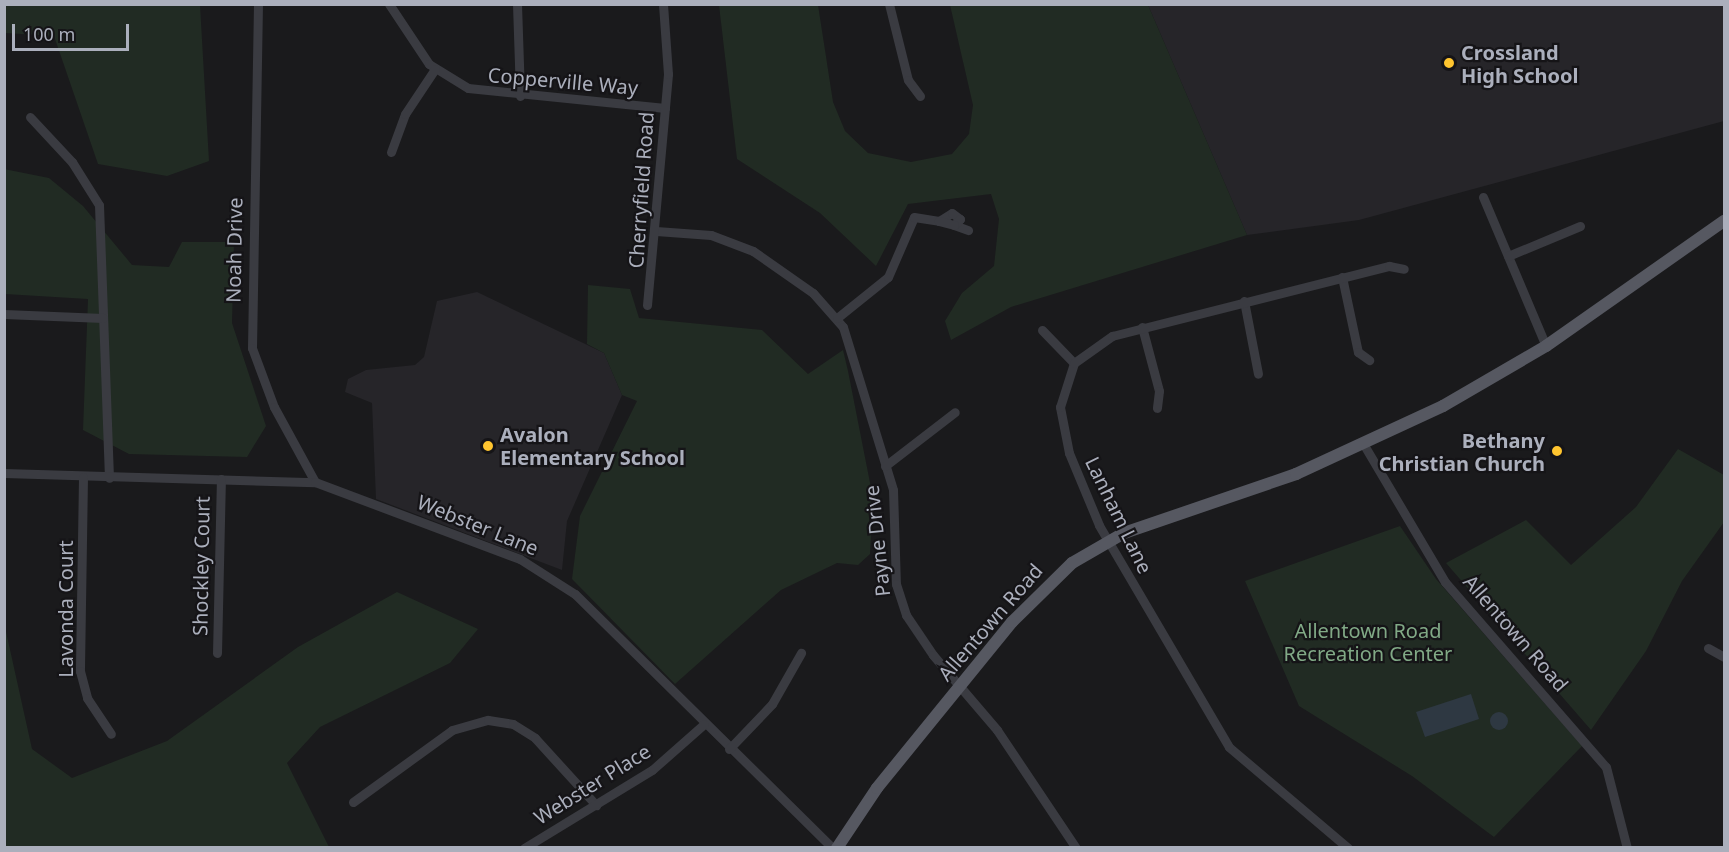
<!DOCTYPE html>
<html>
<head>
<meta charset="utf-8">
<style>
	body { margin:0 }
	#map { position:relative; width:1729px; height:852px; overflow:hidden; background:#1a1a1c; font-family:"Noto Sans",sans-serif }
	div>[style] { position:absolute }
	.built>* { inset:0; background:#262529 }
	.green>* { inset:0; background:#212b23 }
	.water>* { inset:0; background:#2e3842 }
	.round { border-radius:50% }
	.minor>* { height:9px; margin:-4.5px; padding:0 4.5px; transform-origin:4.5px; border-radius:4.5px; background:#3a3b41 }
	.major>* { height:12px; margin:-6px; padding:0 6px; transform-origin:6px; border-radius:6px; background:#565861 }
	.dots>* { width:16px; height:16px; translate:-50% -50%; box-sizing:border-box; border:3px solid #151417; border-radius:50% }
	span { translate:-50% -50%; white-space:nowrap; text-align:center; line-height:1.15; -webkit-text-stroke:4.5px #151417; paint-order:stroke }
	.poi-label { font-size:20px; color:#abafbc; font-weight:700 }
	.left { translate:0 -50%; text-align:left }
	.right { translate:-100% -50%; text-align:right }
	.street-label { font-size:20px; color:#abafbc }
	.park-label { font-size:20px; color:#81a986 }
	.frame { position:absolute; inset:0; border:6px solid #abafbc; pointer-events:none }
	.scale { position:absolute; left:12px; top:24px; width:117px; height:27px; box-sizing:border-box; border:3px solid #abafbc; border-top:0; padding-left:8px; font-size:18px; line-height:21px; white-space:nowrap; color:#abafbc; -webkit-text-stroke:4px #151417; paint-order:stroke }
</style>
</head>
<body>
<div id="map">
	<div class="built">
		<i style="clip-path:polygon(1148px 5px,1724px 5px,1724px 121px,1359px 220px,1247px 235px)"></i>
		<i style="clip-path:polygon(477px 292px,604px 353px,622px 395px,567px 521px,562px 570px,376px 499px,372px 403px,345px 392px,348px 379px,366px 370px,415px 365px,424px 357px,437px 301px)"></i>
	</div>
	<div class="green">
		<i style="clip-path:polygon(5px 4px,200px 5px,209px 161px,167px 176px,98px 164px,54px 36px,5px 33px)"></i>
		<i style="clip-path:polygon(719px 5px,818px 5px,833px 102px,845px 131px,868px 153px,911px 162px,952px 154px,969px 134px,973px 105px,950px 5px,1148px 5px,1247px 235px,1011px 307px,951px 340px,945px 321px,962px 293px,994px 266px,999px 219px,991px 194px,908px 204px,876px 266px,820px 213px,737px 159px)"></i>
		<i style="clip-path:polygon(4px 169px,49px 178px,83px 206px,132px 265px,169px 267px,182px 242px,234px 242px,232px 323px,266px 426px,247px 457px,129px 454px,83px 430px,88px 299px,5px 294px)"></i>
		<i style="clip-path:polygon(588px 285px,630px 289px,639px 318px,762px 330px,808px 374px,843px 350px,848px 371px,873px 498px,870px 554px,858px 565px,837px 563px,781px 590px,675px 684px,572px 579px,580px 516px,637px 401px,622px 395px,604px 353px,587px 344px)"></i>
		<i style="clip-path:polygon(1678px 449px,1724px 475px,1724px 522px,1682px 581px,1646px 651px,1591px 730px,1446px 563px,1526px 520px,1571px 565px,1636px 507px)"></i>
		<i style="clip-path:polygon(1400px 526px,1436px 579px,1582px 746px,1494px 837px,1412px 776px,1299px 706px,1245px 581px)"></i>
		<i style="clip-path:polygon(397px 592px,478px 629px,450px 663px,320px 727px,287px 763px,329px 847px,5px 847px,5px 627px,32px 749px,72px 778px,167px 741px,298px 647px)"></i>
	</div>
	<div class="water">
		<i style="clip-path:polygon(1471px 694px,1479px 719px,1425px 737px,1416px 712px)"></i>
		<i class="round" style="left:1490px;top:712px;width:18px;height:18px"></i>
	</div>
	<div class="minor">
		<i style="left:258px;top:4px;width:344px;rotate:91deg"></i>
		<i style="left:252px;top:348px;width:63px;rotate:69.6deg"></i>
		<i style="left:274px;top:407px;width:85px;rotate:61.3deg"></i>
		<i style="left:389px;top:4px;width:72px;rotate:56.3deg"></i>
		<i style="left:429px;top:64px;width:46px;rotate:31.6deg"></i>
		<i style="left:468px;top:88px;width:198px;rotate:5.8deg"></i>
		<i style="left:517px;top:4px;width:92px;rotate:88.1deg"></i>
		<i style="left:889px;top:4px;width:78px;rotate:76deg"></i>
		<i style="left:908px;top:80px;width:20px;rotate:53deg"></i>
		<i style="left:30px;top:117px;width:62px;rotate:47deg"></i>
		<i style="left:72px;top:162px;width:51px;rotate:57.9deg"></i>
		<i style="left:99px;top:205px;width:273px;rotate:87.9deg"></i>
		<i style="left:391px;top:152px;width:40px;rotate:-69.8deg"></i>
		<i style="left:405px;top:114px;width:54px;rotate:-56.3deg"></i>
		<i style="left:1483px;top:197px;width:162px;rotate:67.1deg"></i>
		<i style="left:954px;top:225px;width:15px;rotate:20deg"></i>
		<i style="left:656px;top:231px;width:55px;rotate:4.2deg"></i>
		<i style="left:711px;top:235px;width:45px;rotate:20.9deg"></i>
		<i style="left:753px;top:251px;width:73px;rotate:35deg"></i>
		<i style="left:813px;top:293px;width:45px;rotate:48.6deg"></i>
		<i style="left:843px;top:327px;width:170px;rotate:72.9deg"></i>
		<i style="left:893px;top:490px;width:94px;rotate:88.2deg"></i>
		<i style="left:896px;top:584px;width:33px;rotate:72deg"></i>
		<i style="left:906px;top:615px;width:48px;rotate:56deg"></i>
		<i style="left:933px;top:655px;width:99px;rotate:49.5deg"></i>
		<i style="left:997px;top:730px;width:142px;rotate:56.2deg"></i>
		<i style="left:1508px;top:256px;width:78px;rotate:-22.6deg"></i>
		<i style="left:1342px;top:277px;width:77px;rotate:78deg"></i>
		<i style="left:1358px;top:352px;width:14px;rotate:36deg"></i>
		<i style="left:1244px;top:301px;width:74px;rotate:79.1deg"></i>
		<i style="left:647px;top:305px;width:232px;rotate:-84.8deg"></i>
		<i style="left:668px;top:74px;width:70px;rotate:-94.1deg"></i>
		<i style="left:4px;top:314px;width:99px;rotate:2.3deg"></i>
		<i style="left:837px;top:318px;width:65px;rotate:-38.8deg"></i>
		<i style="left:888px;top:277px;width:65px;rotate:-66.6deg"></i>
		<i style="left:914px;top:217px;width:25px;rotate:9deg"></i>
		<i style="left:939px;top:221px;width:15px;rotate:-32deg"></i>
		<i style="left:952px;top:213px;width:10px;rotate:37deg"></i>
		<i style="left:960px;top:219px;width:8px;rotate:135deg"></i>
		<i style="left:954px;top:225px;width:16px;rotate:-165deg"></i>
		<i style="left:1142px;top:327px;width:66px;rotate:75.1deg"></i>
		<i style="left:1159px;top:391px;width:17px;rotate:97deg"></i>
		<i style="left:1042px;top:330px;width:46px;rotate:45.9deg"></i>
		<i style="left:1364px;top:445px;width:159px;rotate:59.4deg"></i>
		<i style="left:1445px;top:582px;width:245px;rotate:49deg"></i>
		<i style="left:1606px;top:767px;width:84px;rotate:75.5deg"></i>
		<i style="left:885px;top:466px;width:88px;rotate:-37.6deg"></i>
		<i style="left:4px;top:473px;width:311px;rotate:1.7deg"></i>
		<i style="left:315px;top:482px;width:219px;rotate:20.6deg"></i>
		<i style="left:520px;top:559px;width:65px;rotate:32.5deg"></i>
		<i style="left:575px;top:594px;width:362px;rotate:44.6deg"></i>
		<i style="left:83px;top:477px;width:194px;rotate:90.9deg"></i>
		<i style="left:80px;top:671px;width:28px;rotate:75deg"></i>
		<i style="left:87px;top:698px;width:43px;rotate:56.3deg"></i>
		<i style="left:1708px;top:648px;width:18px;rotate:29deg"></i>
		<i style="left:217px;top:653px;width:174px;rotate:-88.7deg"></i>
		<i style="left:729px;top:749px;width:62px;rotate:-46.3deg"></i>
		<i style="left:772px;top:704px;width:59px;rotate:-60.4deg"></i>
		<i style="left:353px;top:802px;width:122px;rotate:-36deg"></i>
		<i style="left:452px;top:730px;width:37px;rotate:-16deg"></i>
		<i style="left:488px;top:720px;width:25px;rotate:9deg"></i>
		<i style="left:513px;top:724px;width:26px;rotate:32deg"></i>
		<i style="left:535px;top:738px;width:91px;rotate:47.7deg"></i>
		<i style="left:524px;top:848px;width:150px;rotate:-31.4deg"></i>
		<i style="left:652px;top:770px;width:69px;rotate:-41.5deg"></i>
		<i style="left:1348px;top:848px;width:156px;rotate:-139.7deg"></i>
		<i style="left:1229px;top:747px;width:257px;rotate:-120.4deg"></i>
		<i style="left:1099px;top:525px;width:78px;rotate:-112.6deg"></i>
		<i style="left:1069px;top:453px;width:47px;rotate:-101.1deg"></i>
		<i style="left:1060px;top:407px;width:46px;rotate:-72.3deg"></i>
		<i style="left:1074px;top:363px;width:47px;rotate:-35.4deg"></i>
		<i style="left:1112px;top:336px;width:286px;rotate:-14.2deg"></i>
		<i style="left:1389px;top:266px;width:15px;rotate:11deg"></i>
	</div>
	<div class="major">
		<i style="left:837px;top:848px;width:72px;rotate:-56.3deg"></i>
		<i style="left:877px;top:788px;width:214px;rotate:-50.9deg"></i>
		<i style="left:1012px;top:622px;width:84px;rotate:-44.5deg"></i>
		<i style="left:1072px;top:563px;width:60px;rotate:-30deg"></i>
		<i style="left:1124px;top:533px;width:182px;rotate:-18.9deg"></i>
		<i style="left:1296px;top:474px;width:162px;rotate:-24.8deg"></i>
		<i style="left:1443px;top:406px;width:119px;rotate:-30.2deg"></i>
		<i style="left:1546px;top:346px;width:218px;rotate:-35.1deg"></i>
	</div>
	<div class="dots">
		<i style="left:1449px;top:63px;background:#ffc52f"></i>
		<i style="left:488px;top:446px;background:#ffc52f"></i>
		<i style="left:1557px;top:451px;background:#ffc52f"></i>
	</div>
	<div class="poi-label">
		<span class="left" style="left:1461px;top:64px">Crossland<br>High School</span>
		<span class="left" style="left:500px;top:446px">Avalon<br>Elementary School</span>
		<span class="right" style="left:1545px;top:452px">Bethany<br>Christian Church</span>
	</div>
	<div class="street-label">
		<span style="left:563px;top:81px;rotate:5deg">Copperville Way</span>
		<span style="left:641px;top:190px;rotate:-86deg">Cherryfield Road</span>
		<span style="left:234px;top:250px;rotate:-89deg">Noah Drive</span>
		<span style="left:1119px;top:515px;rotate:64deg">Lanham Lane</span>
		<span style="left:478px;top:525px;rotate:22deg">Webster Lane</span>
		<span style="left:877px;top:541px;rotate:-96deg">Payne Drive</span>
		<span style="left:201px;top:566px;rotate:-89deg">Shockley Court</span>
		<span style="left:65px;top:609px;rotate:-90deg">Lavonda Court</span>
		<span style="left:990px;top:622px;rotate:-49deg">Allentown Road</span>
		<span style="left:1516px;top:633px;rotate:49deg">Allentown Road</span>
		<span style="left:592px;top:784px;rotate:-32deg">Webster Place</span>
	</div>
	<div class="park-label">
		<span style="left:1368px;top:642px">Allentown Road<br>Recreation Center</span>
	</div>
	<div class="frame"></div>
	<div class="scale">100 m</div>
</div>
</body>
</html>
